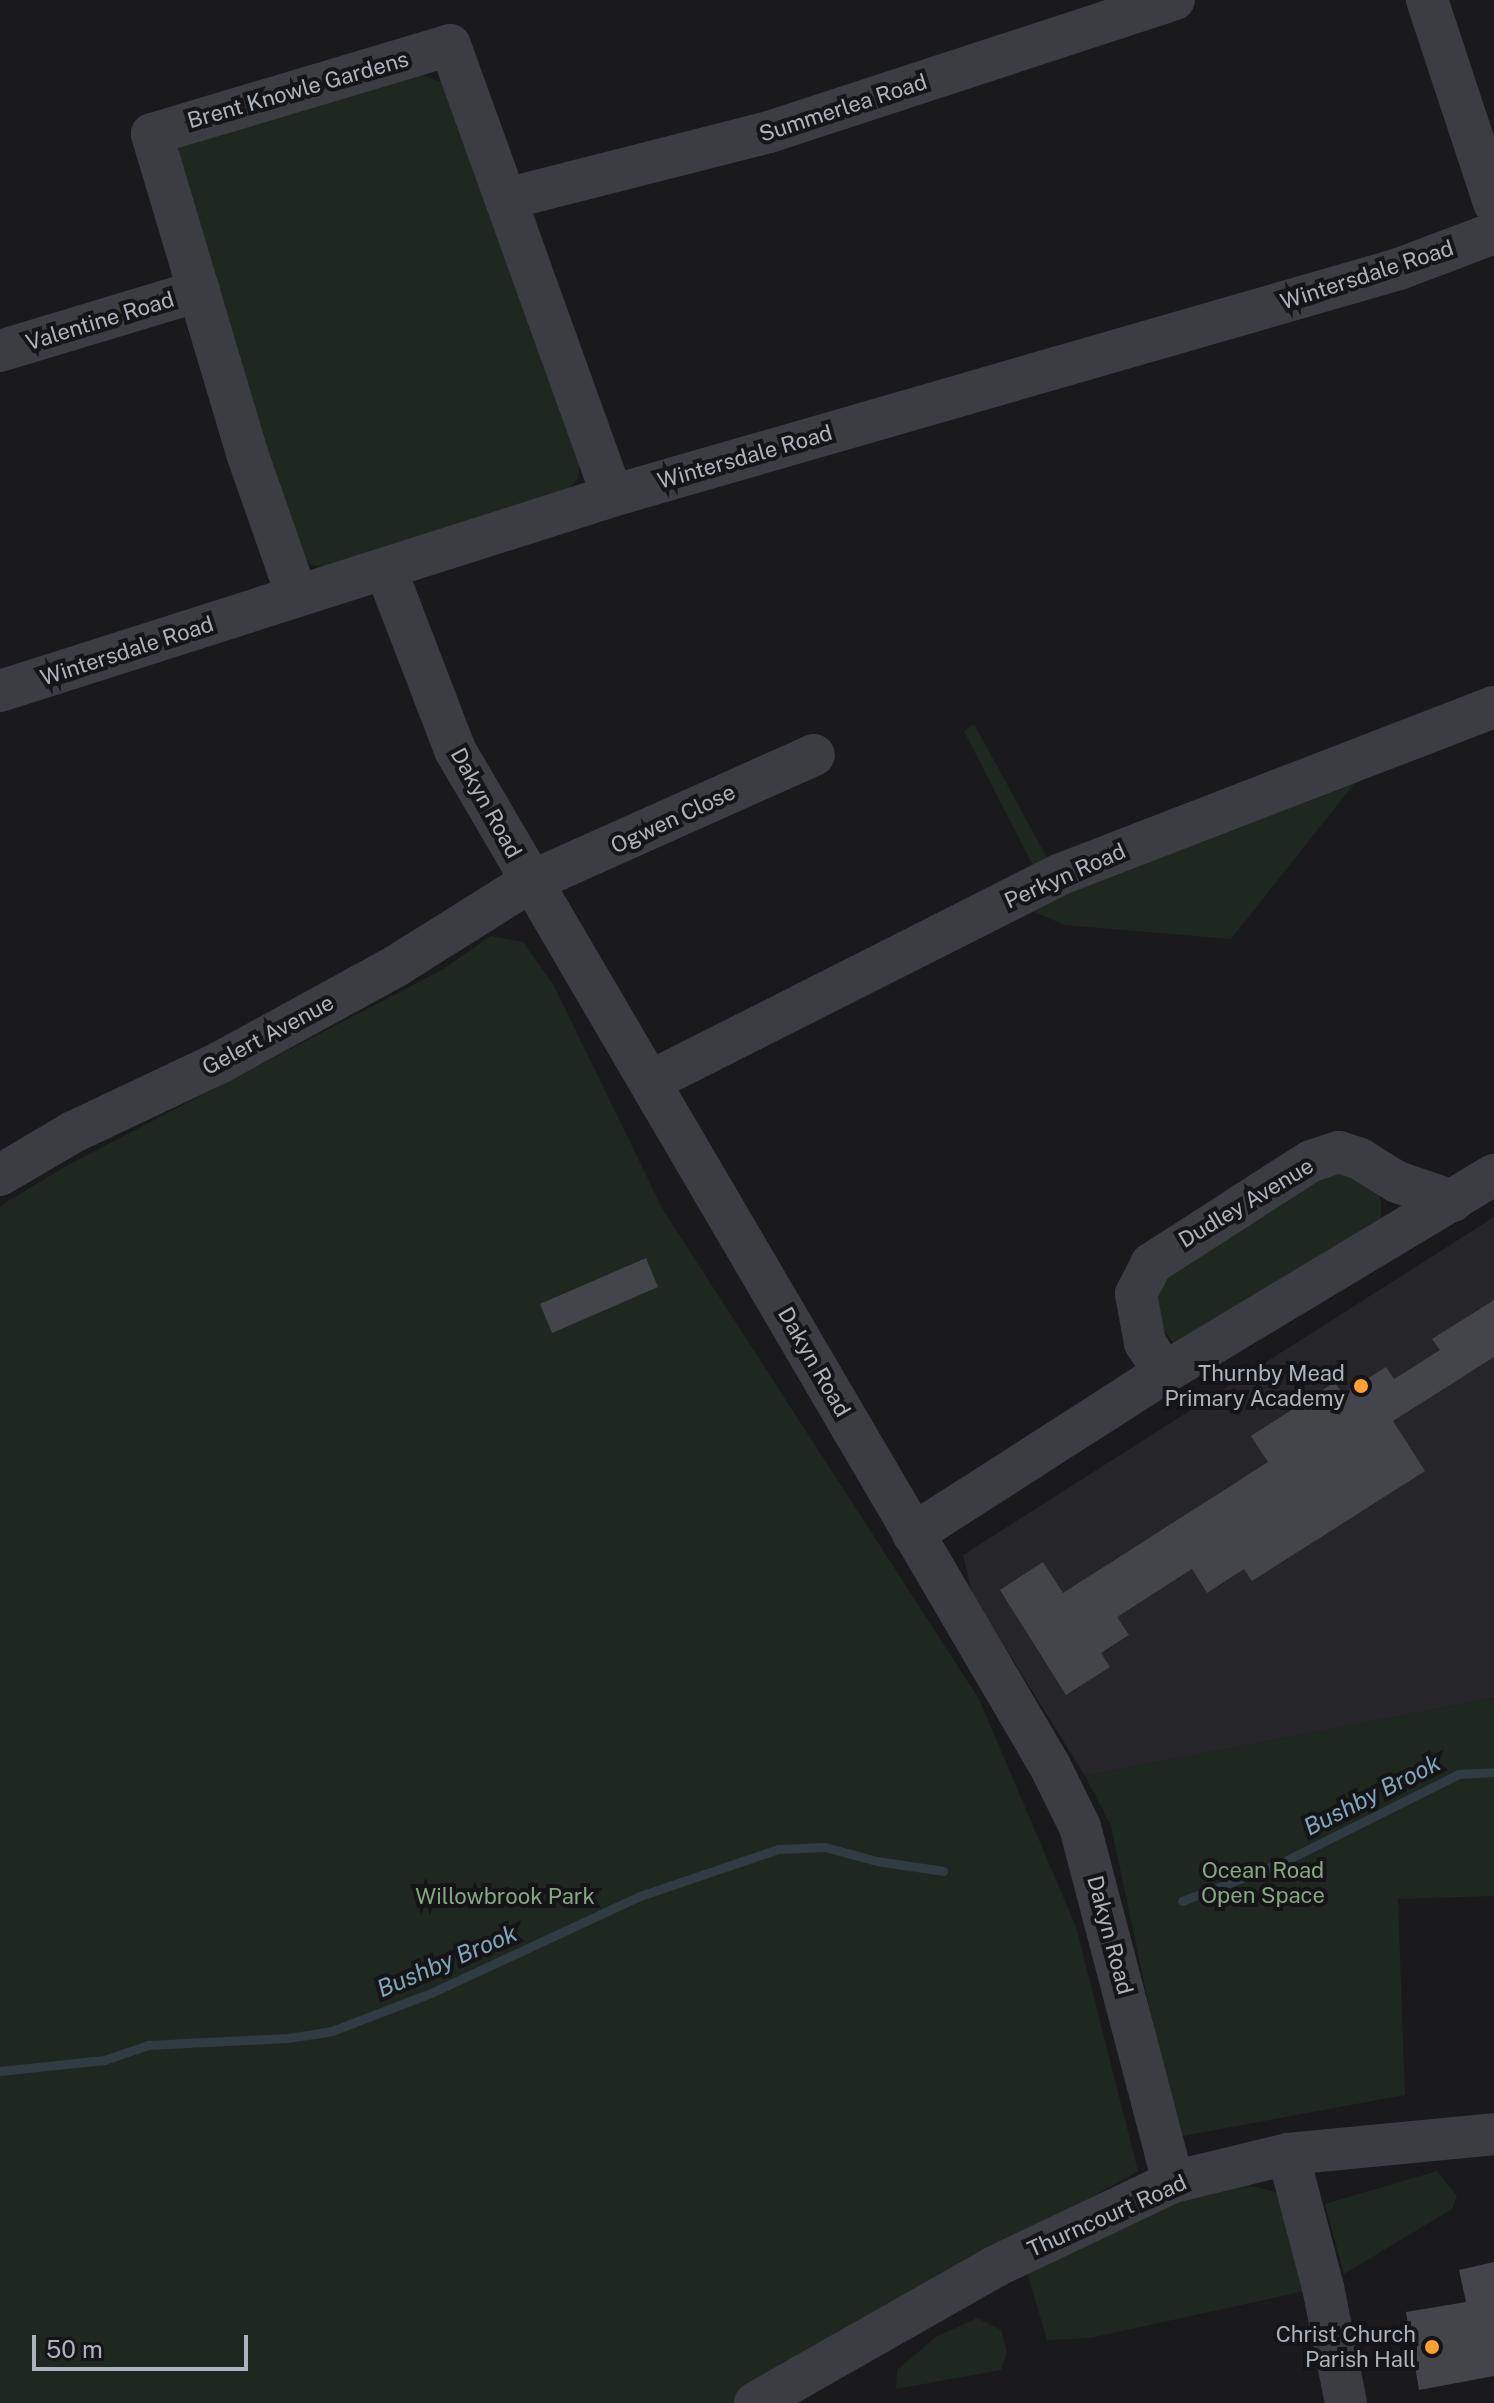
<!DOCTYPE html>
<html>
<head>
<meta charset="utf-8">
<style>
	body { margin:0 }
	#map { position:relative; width:1494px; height:2403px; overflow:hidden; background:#1a1a1d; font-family:"Public Sans",sans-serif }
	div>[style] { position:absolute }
	.built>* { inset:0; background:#26262a }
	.green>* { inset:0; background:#1f2820 }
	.stream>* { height:9px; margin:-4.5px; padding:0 4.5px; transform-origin:4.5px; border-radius:4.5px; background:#2f3c42 }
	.building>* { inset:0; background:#44454a }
	.minor>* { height:42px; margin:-21px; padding:0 21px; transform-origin:21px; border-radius:21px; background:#3b3d42 }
	.dots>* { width:22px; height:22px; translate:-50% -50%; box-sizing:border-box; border:4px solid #151518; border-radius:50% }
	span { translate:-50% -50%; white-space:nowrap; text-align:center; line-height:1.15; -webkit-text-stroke:8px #151518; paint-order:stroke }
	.street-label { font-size:22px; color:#acb3bd }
	.poi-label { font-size:22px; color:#acb3bd }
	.right { translate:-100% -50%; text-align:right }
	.park-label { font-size:22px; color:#84a982 }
	.water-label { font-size:24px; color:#81a6ba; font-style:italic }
	.scale { position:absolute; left:32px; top:2335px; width:216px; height:36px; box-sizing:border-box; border:4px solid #acb3bd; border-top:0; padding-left:10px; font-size:24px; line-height:28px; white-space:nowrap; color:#acb3bd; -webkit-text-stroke:6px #151518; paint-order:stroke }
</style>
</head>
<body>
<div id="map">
	<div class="built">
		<i style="clip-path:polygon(1494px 1217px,1494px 1698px,1085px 1776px,972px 1594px,963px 1555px)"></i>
	</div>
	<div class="green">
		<i style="clip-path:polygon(410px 71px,444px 83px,580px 460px,578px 478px,566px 492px,326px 567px,311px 565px,300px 553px,182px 183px,178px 154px,182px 138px)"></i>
		<i style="clip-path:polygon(974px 724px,1057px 876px,1042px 883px,964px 731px)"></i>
		<i style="clip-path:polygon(1380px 751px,1231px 939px,1065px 925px,1015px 904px)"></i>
		<i style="clip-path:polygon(491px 936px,523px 942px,554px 986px,663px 1210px,979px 1699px,1076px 1927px,1138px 2171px,775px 2375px,752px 2403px,0 2403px,0 1206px,68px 1165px,442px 970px)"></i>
		<i style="clip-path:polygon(1320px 1168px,1375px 1184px,1381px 1201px,1381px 1240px,1185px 1361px,1167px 1334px,1153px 1322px,1151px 1289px)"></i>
		<i style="clip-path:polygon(1494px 1698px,1494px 1896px,1398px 1899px,1405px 2095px,1177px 2137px,1111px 1826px,1085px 1776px)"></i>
		<i style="clip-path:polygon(1437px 2171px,1457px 2196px,1452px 2209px,1344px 2274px,1325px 2204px)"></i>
		<i style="clip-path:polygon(1204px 2174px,1300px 2198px,1323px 2287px,1090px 2338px,1047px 2340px,1023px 2259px)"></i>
		<i style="clip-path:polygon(977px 2318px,1001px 2330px,1007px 2352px,1001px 2370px,896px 2389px,897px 2370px,936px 2337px)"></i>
	</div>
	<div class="stream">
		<i style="left:1182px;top:1901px;width:106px;rotate:-21deg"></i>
		<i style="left:1281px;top:1863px;width:199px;rotate:-26.6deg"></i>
		<i style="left:1459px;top:1774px;width:35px;rotate:-3deg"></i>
		<i style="left:0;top:2071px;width:105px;rotate:-6deg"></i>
		<i style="left:104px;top:2060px;width:46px;rotate:-18.8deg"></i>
		<i style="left:148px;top:2045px;width:140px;rotate:-2.9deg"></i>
		<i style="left:288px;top:2038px;width:45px;rotate:-9deg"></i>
		<i style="left:332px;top:2031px;width:106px;rotate:-21deg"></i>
		<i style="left:431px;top:1993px;width:230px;rotate:-24.9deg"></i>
		<i style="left:640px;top:1896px;width:146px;rotate:-18.8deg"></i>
		<i style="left:778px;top:1849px;width:47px;rotate:-2.4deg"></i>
		<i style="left:825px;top:1847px;width:54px;rotate:15.1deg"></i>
		<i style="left:877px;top:1861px;width:67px;rotate:8.6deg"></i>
	</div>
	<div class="building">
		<i style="clip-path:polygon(646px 1258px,658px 1287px,552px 1333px,540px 1304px)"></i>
		<i style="clip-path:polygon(1494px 1300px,1494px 1357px,1393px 1421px,1425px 1471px,1252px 1581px,1244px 1569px,1207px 1593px,1192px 1569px,1117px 1617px,1129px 1635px,1101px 1653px,1110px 1667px,1066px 1695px,1000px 1590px,1043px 1562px,1063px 1593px,1268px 1462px,1251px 1436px,1335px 1382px,1342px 1394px,1386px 1367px,1394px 1379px,1440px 1350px,1432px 1339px)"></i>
		<i style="clip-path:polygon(1494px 2262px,1494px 2376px,1419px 2390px,1406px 2312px,1466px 2302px,1459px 2270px)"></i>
	</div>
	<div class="minor">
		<i style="left:1427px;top:0;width:214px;rotate:71.7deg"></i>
		<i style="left:506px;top:199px;width:271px;rotate:-14.3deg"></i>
		<i style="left:769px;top:132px;width:426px;rotate:-18.1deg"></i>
		<i style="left:0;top:351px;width:208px;rotate:-16.8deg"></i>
		<i style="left:386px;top:570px;width:193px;rotate:69deg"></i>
		<i style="left:455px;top:750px;width:1177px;rotate:59.65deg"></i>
		<i style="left:1050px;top:1766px;width:68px;rotate:63.8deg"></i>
		<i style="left:1080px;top:1827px;width:367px;rotate:75.3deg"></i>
		<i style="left:297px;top:596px;width:151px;rotate:-109.3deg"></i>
		<i style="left:247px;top:453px;width:333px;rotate:-106.6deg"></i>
		<i style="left:152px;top:134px;width:311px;rotate:-16.6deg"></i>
		<i style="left:450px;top:45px;width:479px;rotate:70.2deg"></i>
		<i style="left:0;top:691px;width:642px;rotate:-17.67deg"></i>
		<i style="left:612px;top:496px;width:819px;rotate:-16.09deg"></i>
		<i style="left:1399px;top:269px;width:102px;rotate:-20.8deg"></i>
		<i style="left:651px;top:1081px;width:459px;rotate:-26.8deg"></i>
		<i style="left:1061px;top:874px;width:464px;rotate:-21.1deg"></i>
		<i style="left:0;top:1175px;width:85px;rotate:-30.5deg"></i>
		<i style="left:73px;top:1132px;width:161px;rotate:-25.3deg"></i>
		<i style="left:219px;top:1063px;width:202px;rotate:-28.7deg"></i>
		<i style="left:396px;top:966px;width:158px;rotate:-32.1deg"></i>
		<i style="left:530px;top:882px;width:311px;rotate:-24.1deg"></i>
		<i style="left:1164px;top:1373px;width:36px;rotate:-122deg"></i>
		<i style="left:1145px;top:1343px;width:50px;rotate:-100.4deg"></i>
		<i style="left:1136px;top:1294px;width:34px;rotate:-63deg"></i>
		<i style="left:1151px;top:1264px;width:190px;rotate:-32.8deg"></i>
		<i style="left:1311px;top:1161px;width:29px;rotate:-18deg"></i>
		<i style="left:1339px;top:1152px;width:22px;rotate:18deg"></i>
		<i style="left:1360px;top:1159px;width:44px;rotate:31.9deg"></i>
		<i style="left:1397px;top:1182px;width:59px;rotate:18.7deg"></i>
		<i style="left:913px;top:1534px;width:298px;rotate:-32.7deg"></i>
		<i style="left:1164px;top:1373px;width:385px;rotate:-31deg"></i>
		<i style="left:1288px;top:2154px;width:138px;rotate:75.3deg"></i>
		<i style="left:1323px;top:2287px;width:118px;rotate:78.8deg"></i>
		<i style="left:755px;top:2403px;width:275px;rotate:-29.6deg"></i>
		<i style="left:994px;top:2267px;width:198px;rotate:-25.4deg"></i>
		<i style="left:1173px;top:2182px;width:118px;rotate:-13.7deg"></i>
		<i style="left:1288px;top:2154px;width:207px;rotate:-5.5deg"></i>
	</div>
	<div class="dots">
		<i style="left:1361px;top:1386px;background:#fea030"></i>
		<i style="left:1432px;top:2347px;background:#fea030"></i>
	</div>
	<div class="street-label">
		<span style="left:298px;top:90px;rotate:-16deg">Brent Knowle Gardens</span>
		<span style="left:843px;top:108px;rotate:-18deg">Summerlea Road</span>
		<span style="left:1367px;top:275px;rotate:-18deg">Wintersdale Road</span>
		<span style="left:100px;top:321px;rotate:-17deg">Valentine Road</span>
		<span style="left:745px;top:457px;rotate:-16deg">Wintersdale Road</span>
		<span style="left:127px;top:651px;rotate:-18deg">Wintersdale Road</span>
		<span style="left:486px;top:803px;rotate:61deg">Dakyn Road</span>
		<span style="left:673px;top:819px;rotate:-25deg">Ogwen Close</span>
		<span style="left:1065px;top:876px;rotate:-24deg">Perkyn Road</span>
		<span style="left:268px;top:1035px;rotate:-28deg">Gelert Avenue</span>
		<span style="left:1246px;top:1203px;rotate:-31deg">Dudley Avenue</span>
		<span style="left:814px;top:1362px;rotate:60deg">Dakyn Road</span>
		<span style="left:1110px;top:1935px;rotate:75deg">Dakyn Road</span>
		<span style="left:1107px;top:2216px;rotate:-24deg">Thurncourt Road</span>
	</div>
	<div class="poi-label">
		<span class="right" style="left:1345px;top:1386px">Thurnby Mead<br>Primary Academy</span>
		<span class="right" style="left:1416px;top:2347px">Christ Church<br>Parish Hall</span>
	</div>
	<div class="park-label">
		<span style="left:1263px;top:1883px">Ocean Road<br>Open Space</span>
		<span style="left:505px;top:1897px">Willowbrook Park</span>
	</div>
	<div class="water-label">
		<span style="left:1372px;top:1795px;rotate:-27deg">Bushby Brook</span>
		<span style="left:447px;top:1961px;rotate:-23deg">Bushby Brook</span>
	</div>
	<div class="scale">50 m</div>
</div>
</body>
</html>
